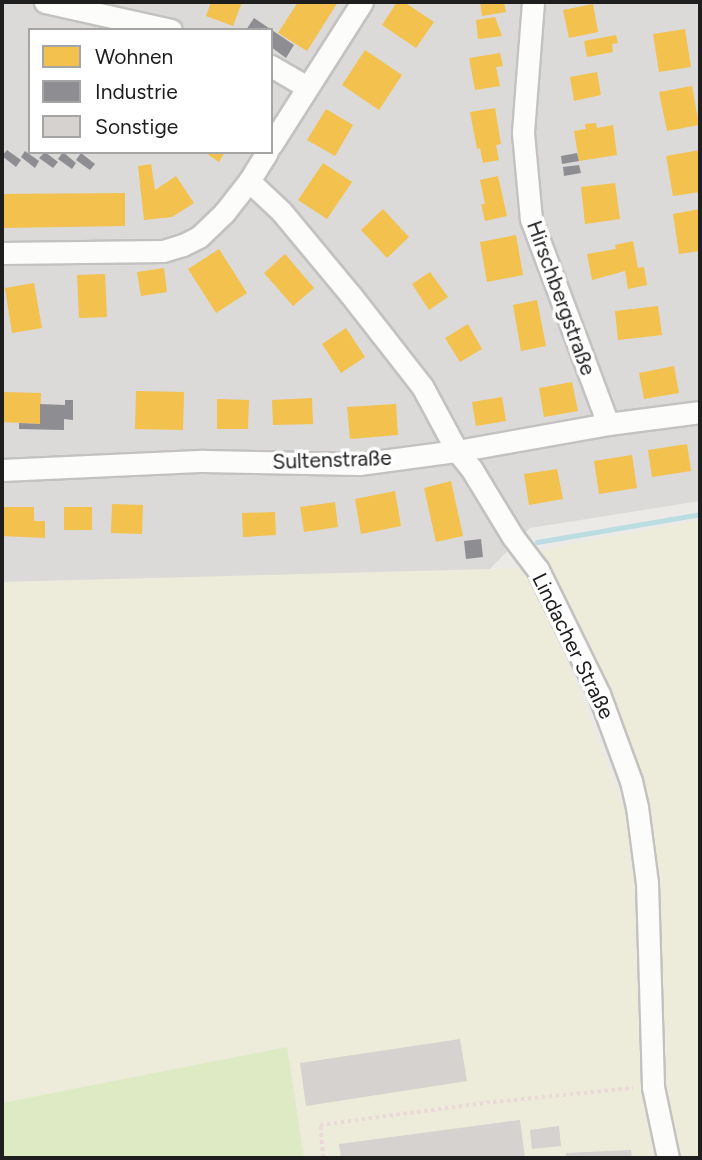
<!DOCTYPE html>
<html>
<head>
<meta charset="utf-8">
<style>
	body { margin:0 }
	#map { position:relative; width:702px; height:1160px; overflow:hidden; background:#eceae7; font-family:Figtree,sans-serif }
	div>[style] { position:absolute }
	.residential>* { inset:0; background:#dbdad8 }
	.farmland>* { inset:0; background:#edebd9 }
	.grass>* { inset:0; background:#deeac4 }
	.homes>* { inset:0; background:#f2c14e }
	.industry>* { inset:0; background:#8d8d92 }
	.stream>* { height:5px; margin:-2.5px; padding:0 2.5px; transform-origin:2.5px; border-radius:2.5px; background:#b9dde1 }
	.building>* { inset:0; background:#d5d2cf }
	.path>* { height:3.5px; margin-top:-1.75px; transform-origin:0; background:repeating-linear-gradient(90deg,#ebd9d9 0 3.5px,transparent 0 7px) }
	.roads { filter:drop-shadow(2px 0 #c3c2c1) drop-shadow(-2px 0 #c3c2c1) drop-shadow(0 2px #c3c2c1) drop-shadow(0 -2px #c3c2c1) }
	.minor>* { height:21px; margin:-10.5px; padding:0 10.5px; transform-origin:10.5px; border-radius:10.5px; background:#fcfcfb }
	span { translate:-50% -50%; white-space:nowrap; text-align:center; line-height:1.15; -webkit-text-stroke:7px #fff; paint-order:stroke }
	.street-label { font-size:21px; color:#1e1e1e }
	.frame { position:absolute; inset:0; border:4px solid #1e1e1e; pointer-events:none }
	.legend { position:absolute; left:28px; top:28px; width:245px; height:126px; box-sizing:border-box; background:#fff; border:2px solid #a5a5a5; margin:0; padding:9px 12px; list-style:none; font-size:21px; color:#1e1e1e }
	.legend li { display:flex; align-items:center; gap:14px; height:35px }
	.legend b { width:35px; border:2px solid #a5a5a5 }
</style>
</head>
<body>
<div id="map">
	<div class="residential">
		<i style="clip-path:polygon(evenodd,2px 2px,700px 2px,700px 501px,530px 528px,488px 571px,2px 582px,2px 2px,30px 30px,271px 30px,271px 152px,30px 152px,30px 30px)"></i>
	</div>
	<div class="farmland">
		<i style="clip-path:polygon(700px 520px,700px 1158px,668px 1158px,645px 821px,537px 553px,558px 546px)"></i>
		<i style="clip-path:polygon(531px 568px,630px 822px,642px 1001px,661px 1158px,304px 1158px,287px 1047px,2px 1103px,2px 582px)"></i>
	</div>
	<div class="grass">
		<i style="clip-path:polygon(287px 1047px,304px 1158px,2px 1158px,2px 1103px)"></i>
	</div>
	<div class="homes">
		<i style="clip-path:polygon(211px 2px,242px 2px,233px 26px,206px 16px)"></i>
		<i style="clip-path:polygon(298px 2px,338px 2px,307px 51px,278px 33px)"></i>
		<i style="clip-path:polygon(397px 2px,404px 2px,434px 22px,416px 48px,382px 25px)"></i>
		<i style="clip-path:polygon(480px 2px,504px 2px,506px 12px,482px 16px)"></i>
		<i style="clip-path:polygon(593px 4px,598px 32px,569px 38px,563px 10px)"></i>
		<i style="clip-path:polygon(495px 17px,502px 36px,478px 39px,476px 20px)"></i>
		<i style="clip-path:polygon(685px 29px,691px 67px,659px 72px,653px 34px)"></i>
		<i style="clip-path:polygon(616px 35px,618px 43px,612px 44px,613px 52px,587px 57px,584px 41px)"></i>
		<i style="clip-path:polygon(365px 50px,402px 75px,379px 110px,342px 85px)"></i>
		<i style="clip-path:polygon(500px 53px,503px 66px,496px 67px,500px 86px,475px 90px,469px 58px)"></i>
		<i style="clip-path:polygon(597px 72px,601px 95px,574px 101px,570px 77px)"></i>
		<i style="clip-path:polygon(692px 86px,699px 125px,667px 131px,659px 92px)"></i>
		<i style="clip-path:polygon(495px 108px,501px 144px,496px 145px,499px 160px,483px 163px,480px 148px,477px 149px,470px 112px)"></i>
		<i style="clip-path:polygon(326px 109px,353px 125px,335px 156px,307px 140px)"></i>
		<i style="clip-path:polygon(596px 123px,597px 128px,613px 125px,617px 155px,579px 161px,574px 131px,586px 129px,585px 124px)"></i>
		<i style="clip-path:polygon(700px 150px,700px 192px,673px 196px,666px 156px)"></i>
		<i style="clip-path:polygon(204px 152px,225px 152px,219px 162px)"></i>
		<i style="clip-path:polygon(323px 163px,352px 182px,327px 219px,298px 200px)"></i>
		<i style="clip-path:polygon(151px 164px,155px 190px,176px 176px,194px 203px,172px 217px,144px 220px,138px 166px)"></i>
		<i style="clip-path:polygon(498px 176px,507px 216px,485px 221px,481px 204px,485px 204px,480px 180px)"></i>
		<i style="clip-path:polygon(615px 183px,620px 219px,585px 224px,581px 187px)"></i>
		<i style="clip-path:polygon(125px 193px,125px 226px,2px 228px,2px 194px)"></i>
		<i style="clip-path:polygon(383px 209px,409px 237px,387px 258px,361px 230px)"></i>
		<i style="clip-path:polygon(700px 209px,700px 251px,679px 254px,673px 214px)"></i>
		<i style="clip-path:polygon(516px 235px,523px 275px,487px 282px,480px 242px)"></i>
		<i style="clip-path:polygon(633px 241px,638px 268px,644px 267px,647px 285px,628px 289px,625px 271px,592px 280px,587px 254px,616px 249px,615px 245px)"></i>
		<i style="clip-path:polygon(219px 249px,247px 293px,216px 313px,188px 269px)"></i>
		<i style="clip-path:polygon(285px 254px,314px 288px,293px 306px,264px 273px)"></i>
		<i style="clip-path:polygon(164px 268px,167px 292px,141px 296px,137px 272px)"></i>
		<i style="clip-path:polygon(430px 272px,448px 297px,429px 310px,412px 284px)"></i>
		<i style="clip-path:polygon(105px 274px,107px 317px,79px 318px,77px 275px)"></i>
		<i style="clip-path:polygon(34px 283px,42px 328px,12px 333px,5px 288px)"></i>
		<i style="clip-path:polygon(537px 300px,546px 346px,521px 351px,513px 305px)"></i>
		<i style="clip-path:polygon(658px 306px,662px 335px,618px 340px,615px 311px)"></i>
		<i style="clip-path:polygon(468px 324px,482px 349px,460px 362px,445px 338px)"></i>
		<i style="clip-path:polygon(346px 328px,365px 357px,341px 373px,322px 344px)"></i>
		<i style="clip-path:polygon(674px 366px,679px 393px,644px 399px,639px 373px)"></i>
		<i style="clip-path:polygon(572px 382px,578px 411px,544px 417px,539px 388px)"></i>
		<i style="clip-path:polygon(136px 391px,184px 392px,183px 430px,135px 429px)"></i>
		<i style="clip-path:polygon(3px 392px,41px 393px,40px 424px,2px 422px)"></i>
		<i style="clip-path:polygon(502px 397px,506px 421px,476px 426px,472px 402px)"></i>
		<i style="clip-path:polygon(312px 398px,313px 424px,273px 425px,272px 400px)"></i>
		<i style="clip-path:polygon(217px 399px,249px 400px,248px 429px,217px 429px)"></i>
		<i style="clip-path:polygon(396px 404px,398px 435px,350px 439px,347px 407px)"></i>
		<i style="clip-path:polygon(687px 444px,691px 471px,652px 477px,648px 450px)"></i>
		<i style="clip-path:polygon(632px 455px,637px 488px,599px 494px,594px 461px)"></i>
		<i style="clip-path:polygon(557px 469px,563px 499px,529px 505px,524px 474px)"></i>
		<i style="clip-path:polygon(451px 481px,463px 536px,436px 542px,424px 488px)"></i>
		<i style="clip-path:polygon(395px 491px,401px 526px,361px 534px,355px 499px)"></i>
		<i style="clip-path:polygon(335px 502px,338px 527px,304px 532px,300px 507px)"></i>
		<i style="clip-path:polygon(112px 504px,143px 505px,142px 534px,111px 533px)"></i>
		<i style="clip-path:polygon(2px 507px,34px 507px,34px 521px,45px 521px,45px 538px,2px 536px)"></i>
		<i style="clip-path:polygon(64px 507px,92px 507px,92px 530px,64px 530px)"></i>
		<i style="clip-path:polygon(275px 512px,276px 535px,243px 537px,242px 513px)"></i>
	</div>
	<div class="industry">
		<i style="clip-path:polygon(254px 18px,294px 45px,286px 58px,271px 47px,271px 30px,246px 30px)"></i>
		<i style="clip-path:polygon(7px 150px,21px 160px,16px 167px,2px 156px)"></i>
		<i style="clip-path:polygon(25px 151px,39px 161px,35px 168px,21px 157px)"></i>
		<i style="clip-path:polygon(45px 152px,58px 162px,53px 168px,39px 158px)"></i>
		<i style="clip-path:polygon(63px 152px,76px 163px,72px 169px,58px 159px)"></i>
		<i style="clip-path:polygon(81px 153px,95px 164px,90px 170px,76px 160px)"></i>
		<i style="clip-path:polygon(577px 153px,579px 161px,562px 164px,561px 156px)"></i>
		<i style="clip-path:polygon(579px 165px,581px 173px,564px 176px,563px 167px)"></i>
		<i style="clip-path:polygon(65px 400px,73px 400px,73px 420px,64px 419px,64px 430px,19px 429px,19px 423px,40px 424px,40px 404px,65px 405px)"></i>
		<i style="clip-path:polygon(481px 539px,483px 557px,466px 559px,464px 541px)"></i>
	</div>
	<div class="stream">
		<i style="left:537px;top:542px;width:165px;rotate:-9.7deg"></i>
	</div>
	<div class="building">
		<i style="clip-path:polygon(460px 1039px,467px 1081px,306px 1106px,300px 1063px)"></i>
		<i style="clip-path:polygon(520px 1120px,525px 1158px,341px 1158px,339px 1144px)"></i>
		<i style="clip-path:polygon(559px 1126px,561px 1146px,532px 1149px,530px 1130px)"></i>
		<i style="clip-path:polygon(631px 1150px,632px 1158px,566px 1158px,566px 1153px)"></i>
	</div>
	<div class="path">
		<i style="left:323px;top:1158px;width:33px;rotate:-95deg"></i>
		<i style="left:320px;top:1125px;width:175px;rotate:-7.6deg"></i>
		<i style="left:493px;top:1102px;width:141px;rotate:-5.7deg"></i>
	</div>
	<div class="roads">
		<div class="minor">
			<i style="left:45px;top:2px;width:129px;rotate:12.5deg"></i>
			<i style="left:533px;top:2px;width:131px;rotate:94.4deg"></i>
			<i style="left:523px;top:133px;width:86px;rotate:84.7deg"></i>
			<i style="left:531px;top:219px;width:219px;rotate:69.4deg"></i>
			<i style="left:271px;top:66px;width:42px;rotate:30.3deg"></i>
			<i style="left:271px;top:145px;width:169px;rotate:-57.5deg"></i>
			<i style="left:249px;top:181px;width:44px;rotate:43.2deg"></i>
			<i style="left:281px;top:211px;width:108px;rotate:50.3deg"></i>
			<i style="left:350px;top:294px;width:117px;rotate:52deg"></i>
			<i style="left:422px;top:386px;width:74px;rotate:61.7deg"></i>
			<i style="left:457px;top:451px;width:22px;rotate:51deg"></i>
			<i style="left:471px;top:468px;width:81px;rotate:58.7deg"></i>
			<i style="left:513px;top:537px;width:41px;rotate:52.9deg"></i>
			<i style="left:538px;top:570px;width:138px;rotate:63.8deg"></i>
			<i style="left:599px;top:694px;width:93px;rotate:69.8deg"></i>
			<i style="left:631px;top:781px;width:27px;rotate:77deg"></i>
			<i style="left:637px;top:807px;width:77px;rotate:82.5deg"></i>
			<i style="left:647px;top:883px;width:204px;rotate:88.3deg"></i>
			<i style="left:653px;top:1087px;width:73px;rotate:78.1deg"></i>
			<i style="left:2px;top:253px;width:161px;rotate:-0.7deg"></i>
			<i style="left:163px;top:251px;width:21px;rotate:-17deg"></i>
			<i style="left:183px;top:245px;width:18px;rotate:-27deg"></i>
			<i style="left:199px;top:237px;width:35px;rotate:-44deg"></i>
			<i style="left:224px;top:213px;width:41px;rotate:-52deg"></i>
			<i style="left:249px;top:181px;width:34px;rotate:-58deg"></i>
			<i style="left:2px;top:470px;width:202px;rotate:-2.6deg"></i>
			<i style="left:204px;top:461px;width:155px;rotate:1.1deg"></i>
			<i style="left:359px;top:464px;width:99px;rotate:-7.6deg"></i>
			<i style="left:457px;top:451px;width:153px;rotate:-10.1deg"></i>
			<i style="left:608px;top:424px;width:93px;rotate:-7.4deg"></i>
		</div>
	</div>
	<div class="street-label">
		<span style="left:561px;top:298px;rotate:70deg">Hirschbergstraße</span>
		<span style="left:332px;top:460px;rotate:-2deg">Sultenstraße</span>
		<span style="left:573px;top:646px;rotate:64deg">Lindacher Straße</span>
	</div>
	<div class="frame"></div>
	<ul class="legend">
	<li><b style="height:19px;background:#f2c14e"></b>Wohnen</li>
	<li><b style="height:19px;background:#8d8d92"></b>Industrie</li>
	<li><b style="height:19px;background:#d5d2cf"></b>Sonstige</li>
	</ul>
</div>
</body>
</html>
